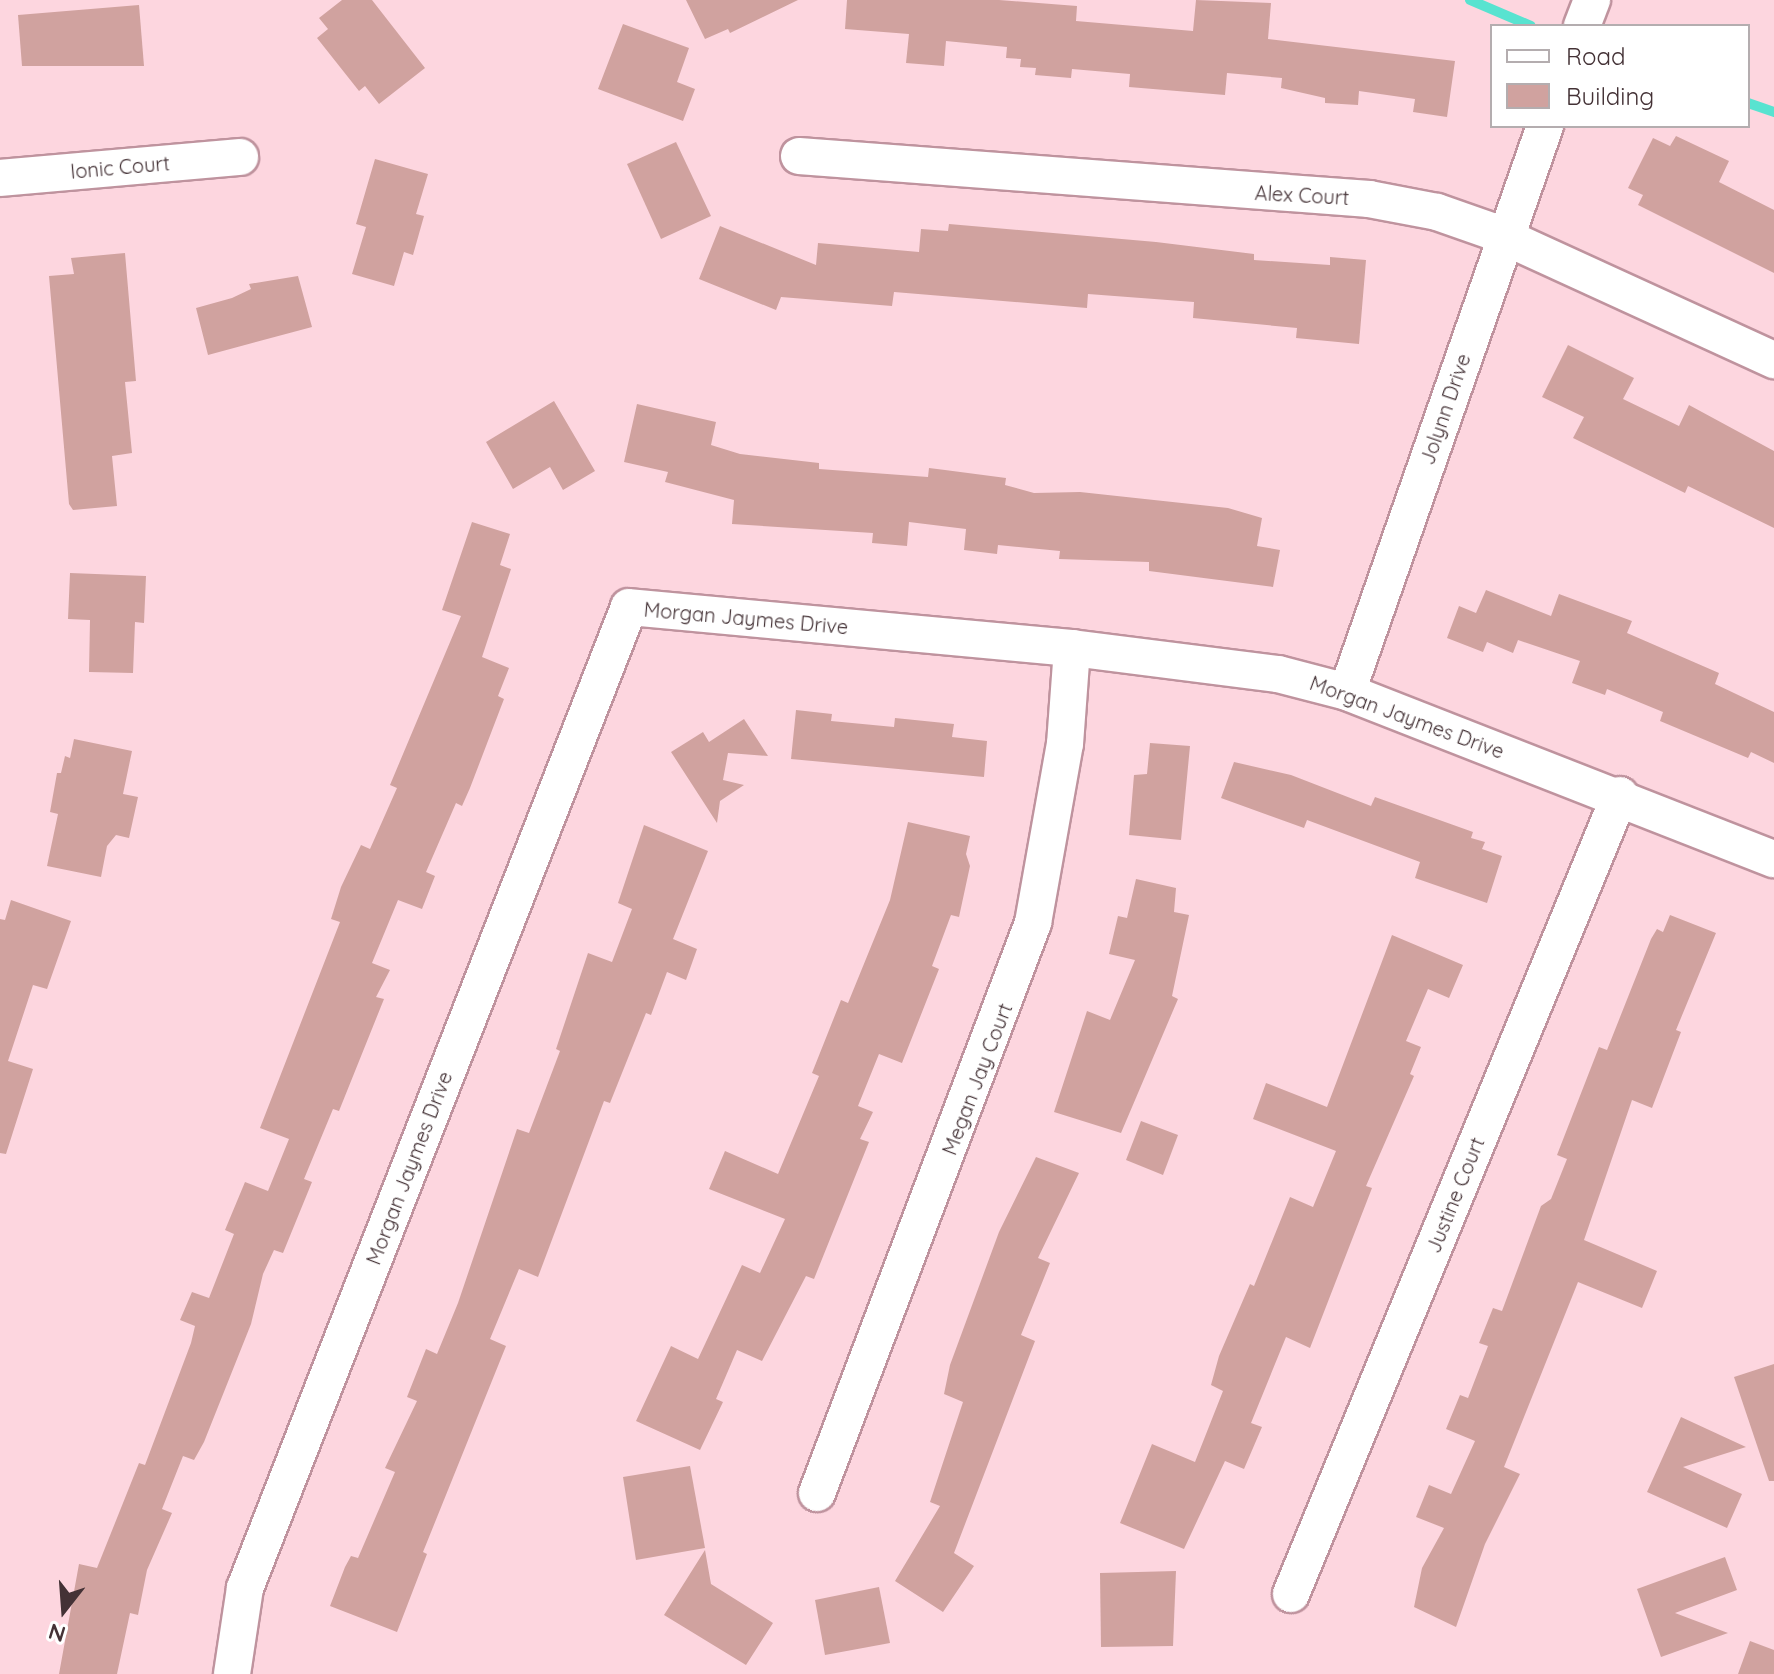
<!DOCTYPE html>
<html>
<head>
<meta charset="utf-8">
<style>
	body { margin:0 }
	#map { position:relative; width:1774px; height:1674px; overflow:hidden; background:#fdd6df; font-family:Quicksand,sans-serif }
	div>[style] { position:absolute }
	.stream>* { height:10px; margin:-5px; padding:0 5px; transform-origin:5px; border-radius:5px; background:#58e3d0 }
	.building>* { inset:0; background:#d0a29f }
	.roads { filter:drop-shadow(2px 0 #bf939e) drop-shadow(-2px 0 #bf939e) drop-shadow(0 2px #bf939e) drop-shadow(0 -2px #bf939e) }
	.minor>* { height:36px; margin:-18px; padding:0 18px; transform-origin:18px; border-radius:18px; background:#fff }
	span { translate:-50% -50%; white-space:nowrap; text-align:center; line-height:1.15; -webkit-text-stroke:6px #fff; paint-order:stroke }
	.street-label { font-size:20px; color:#443236 }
	.legend { position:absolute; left:1490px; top:24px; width:260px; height:104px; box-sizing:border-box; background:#fff; border:2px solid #b4adaf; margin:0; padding:10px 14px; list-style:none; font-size:24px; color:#443236 }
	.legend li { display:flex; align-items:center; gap:16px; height:40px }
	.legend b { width:40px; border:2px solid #b4adaf }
	.north { position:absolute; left:24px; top:1570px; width:80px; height:80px; -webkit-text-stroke:6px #fff; paint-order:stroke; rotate:197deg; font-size:22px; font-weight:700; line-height:32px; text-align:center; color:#443236 }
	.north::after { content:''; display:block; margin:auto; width:28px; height:36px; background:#443236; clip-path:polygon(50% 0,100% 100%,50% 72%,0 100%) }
</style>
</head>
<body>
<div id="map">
	<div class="stream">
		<i style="left:1470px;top:0;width:66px;rotate:23.1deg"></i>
		<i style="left:1748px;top:103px;width:28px;rotate:19deg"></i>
	</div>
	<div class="building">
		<i style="clip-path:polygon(342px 0,372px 0,425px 68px,379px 104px,365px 86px,359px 91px,317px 38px,328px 29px,319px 18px)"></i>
		<i style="clip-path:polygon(686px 0,798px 0,730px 33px,728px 29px,705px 39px)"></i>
		<i style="clip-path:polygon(847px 0,999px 0,1077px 6px,1076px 21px,1193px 31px,1196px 0,1271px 3px,1268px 39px,1455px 61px,1447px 117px,1413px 112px,1415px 99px,1359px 91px,1358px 105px,1325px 103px,1325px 98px,1281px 88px,1282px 78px,1227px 73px,1225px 95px,1129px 87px,1130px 74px,1072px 69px,1071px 78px,1035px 75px,1036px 68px,1020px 67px,1021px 59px,1006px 58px,1007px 47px,946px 41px,944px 66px,906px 63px,909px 34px,845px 29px)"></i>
		<i style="clip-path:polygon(139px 5px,144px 66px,22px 66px,18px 15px)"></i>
		<i style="clip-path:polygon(623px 24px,689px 48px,677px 82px,695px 89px,683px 121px,598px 89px)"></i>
		<i style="clip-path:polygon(1676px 136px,1729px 161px,1719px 182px,1774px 210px,1774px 273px,1638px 205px,1643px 195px,1628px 188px,1653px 138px,1670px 146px)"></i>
		<i style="clip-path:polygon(676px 142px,711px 216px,661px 239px,627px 164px)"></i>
		<i style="clip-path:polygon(375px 159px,428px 174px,416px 214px,424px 216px,413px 255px,404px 252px,394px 286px,352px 274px,366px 227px,356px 224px)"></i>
		<i style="clip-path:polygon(949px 224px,1156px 242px,1254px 254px,1254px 260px,1330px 265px,1330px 257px,1366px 260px,1359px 344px,1296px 338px,1297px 328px,1193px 318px,1194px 302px,1088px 294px,1087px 308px,894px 292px,892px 306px,781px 297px,776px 310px,699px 279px,720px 226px,816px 265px,818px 243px,919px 252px,921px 229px,948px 231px)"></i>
		<i style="clip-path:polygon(125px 253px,136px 381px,125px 382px,132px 453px,112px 456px,117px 506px,73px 510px,69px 504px,49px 276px,74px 274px,71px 258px)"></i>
		<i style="clip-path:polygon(298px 276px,312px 327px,208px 355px,196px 308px,232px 298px,251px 289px,249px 284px)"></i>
		<i style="clip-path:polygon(1568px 345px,1634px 378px,1623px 399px,1679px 426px,1689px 405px,1774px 451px,1774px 528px,1688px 486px,1685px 493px,1573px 438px,1584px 417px,1542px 397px)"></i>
		<i style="clip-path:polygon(554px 401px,595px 471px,563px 490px,550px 467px,513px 489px,486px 442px)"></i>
		<i style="clip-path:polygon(637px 404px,716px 422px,711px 445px,740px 454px,819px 463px,819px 469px,928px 477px,929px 468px,945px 470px,1006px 478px,1005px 485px,1034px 493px,1080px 492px,1228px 508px,1262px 518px,1257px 546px,1280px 550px,1273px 587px,1149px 571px,1149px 562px,1059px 559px,1060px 551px,998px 545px,997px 554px,964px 550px,966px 529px,909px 522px,907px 546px,872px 543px,873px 533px,732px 524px,734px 500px,665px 482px,668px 472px,624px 462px)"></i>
		<i style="clip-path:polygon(472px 522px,510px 534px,500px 565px,511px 569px,482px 657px,509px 668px,498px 696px,504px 699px,470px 788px,462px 806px,456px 803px,426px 872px,435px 876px,422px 909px,398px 900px,372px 963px,390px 970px,376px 997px,384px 999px,339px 1111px,333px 1109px,304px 1179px,312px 1182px,283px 1253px,274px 1250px,263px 1274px,251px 1324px,204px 1442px,194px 1460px,183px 1456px,162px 1509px,172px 1513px,147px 1570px,138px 1615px,130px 1613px,117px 1674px,59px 1674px,79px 1564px,97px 1568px,139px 1463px,145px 1465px,191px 1343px,195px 1326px,180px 1320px,192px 1292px,209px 1298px,234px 1234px,225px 1230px,245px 1182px,268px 1191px,289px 1139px,260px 1128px,340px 922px,331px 919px,341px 887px,361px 845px,370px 849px,397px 788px,390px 785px,461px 616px,442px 610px)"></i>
		<i style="clip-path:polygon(70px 573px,146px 576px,144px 623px,135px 622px,133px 673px,89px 672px,90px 620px,68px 619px)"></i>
		<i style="clip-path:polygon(1486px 590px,1551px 616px,1559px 594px,1632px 621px,1627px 633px,1719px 673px,1715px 684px,1774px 712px,1774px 763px,1751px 752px,1748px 758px,1660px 721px,1663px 712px,1607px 689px,1605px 695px,1572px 683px,1580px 661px,1518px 640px,1513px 653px,1487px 642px,1483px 652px,1447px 638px,1459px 606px,1476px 613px)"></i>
		<i style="clip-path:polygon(796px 710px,832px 714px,831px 721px,894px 727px,895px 718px,954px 724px,952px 737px,987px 741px,984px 777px,791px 759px)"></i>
		<i style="clip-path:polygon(744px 719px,768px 756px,728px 753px,723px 780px,744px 785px,720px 801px,717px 823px,671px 752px,703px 732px,709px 742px)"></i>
		<i style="clip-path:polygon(74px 739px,132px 751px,123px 794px,138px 797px,129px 838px,116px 835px,107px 846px,101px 877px,47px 866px,58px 814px,50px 812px,57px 773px,61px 773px,65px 756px,70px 758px)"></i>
		<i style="clip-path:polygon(1150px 743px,1190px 746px,1181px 840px,1129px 835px,1134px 775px,1147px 774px)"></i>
		<i style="clip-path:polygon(1234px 762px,1291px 775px,1371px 806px,1375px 797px,1473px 832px,1471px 838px,1485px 842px,1482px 849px,1502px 856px,1487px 903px,1415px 878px,1420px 862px,1307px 820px,1304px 828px,1221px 798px)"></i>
		<i style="clip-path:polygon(908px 822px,970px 836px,966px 854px,970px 866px,959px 917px,951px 915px,932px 966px,939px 969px,902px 1063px,879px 1054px,858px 1106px,873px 1112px,860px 1139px,869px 1142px,814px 1279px,806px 1276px,762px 1361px,737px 1350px,716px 1399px,723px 1402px,700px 1450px,636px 1421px,671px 1346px,698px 1359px,742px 1265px,760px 1273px,785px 1219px,709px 1189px,725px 1151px,778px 1174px,819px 1076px,812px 1073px,841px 1000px,848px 1003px,890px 900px)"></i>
		<i style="clip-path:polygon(644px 825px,708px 851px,673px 939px,697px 949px,686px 980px,667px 972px,651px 1015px,646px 1013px,610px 1103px,604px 1101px,538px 1277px,519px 1269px,490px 1339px,506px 1346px,423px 1552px,427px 1554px,397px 1632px,330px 1606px,345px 1567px,351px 1556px,358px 1558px,395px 1472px,385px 1468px,417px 1401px,407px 1397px,426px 1349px,437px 1354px,458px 1303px,517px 1129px,529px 1133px,560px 1051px,556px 1049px,588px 953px,612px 962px,632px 909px,618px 903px)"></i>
		<i style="clip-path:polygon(1136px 879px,1176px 888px,1174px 912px,1189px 915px,1172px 996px,1178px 999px,1121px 1133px,1054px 1112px,1087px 1011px,1110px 1020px,1135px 960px,1109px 954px,1118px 916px,1127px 918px)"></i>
		<i style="clip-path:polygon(11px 900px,71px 921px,47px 989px,33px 985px,8px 1061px,33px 1069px,6px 1154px,0 1153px,0 919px,5px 920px)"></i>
		<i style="clip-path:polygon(1670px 915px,1716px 933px,1676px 1030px,1681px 1032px,1652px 1108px,1632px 1100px,1584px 1240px,1657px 1271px,1642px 1308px,1578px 1282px,1504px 1467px,1520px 1474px,1485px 1544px,1456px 1627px,1414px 1607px,1422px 1568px,1444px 1528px,1416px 1517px,1429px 1485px,1451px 1494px,1475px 1441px,1446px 1429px,1460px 1395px,1468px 1398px,1488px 1346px,1479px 1343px,1493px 1308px,1502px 1311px,1541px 1206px,1551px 1199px,1567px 1159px,1557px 1155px,1599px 1047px,1607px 1050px,1651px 939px,1657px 929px,1663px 932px)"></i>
		<i style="clip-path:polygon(1392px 935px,1463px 965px,1449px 998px,1428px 989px,1406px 1041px,1421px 1047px,1410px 1074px,1414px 1076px,1366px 1186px,1372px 1188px,1310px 1348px,1286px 1337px,1251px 1423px,1262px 1427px,1244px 1469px,1225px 1461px,1184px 1549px,1120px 1523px,1152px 1444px,1195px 1462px,1223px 1391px,1211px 1385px,1219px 1356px,1250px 1284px,1254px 1286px,1290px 1197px,1313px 1207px,1336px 1151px,1253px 1119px,1266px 1083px,1327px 1107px)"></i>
		<i style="clip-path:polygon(1141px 1121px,1178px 1135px,1163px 1175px,1126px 1160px)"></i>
		<i style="clip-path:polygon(1036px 1157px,1079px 1173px,1038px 1258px,1050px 1263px,1021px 1335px,1035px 1341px,954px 1553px,974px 1566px,943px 1612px,895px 1581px,940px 1506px,930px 1502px,963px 1402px,944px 1394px,950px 1365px,999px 1232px)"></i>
		<i style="clip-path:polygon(1774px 1364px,1774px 1481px,1769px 1481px,1734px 1377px)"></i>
		<i style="clip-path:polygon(1681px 1417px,1746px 1447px,1683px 1467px,1742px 1494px,1727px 1528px,1647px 1492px)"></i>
		<i style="clip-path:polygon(690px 1466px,705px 1548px,636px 1560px,623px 1477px)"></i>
		<i style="clip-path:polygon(705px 1550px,711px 1584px,773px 1623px,746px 1665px,664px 1615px)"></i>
		<i style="clip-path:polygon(1725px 1557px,1737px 1590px,1675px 1613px,1728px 1633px,1661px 1657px,1637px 1589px)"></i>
		<i style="clip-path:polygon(1176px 1571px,1173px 1646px,1101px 1647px,1100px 1573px)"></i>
		<i style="clip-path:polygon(879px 1587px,890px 1643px,825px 1655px,815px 1600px)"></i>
		<i style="clip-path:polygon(1750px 1641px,1774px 1650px,1774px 1674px,1738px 1674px)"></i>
	</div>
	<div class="roads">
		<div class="minor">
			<i style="left:1582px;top:26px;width:28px;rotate:-69deg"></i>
			<i style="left:799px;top:156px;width:572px;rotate:4.31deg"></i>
			<i style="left:1369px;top:199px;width:69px;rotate:10.8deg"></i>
			<i style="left:1437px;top:212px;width:60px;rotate:19.3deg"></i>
			<i style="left:1494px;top:232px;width:308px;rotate:24.6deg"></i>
			<i style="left:0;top:178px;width:241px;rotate:-5deg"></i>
			<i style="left:1347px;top:692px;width:600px;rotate:-70.72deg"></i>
			<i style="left:817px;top:1493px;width:610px;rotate:-69.25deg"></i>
			<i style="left:1033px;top:923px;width:182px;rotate:-79.9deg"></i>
			<i style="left:1065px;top:744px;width:96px;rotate:-85.8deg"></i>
			<i style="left:1291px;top:1594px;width:864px;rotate:-67.62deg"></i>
			<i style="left:232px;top:1674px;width:87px;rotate:-81.4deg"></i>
			<i style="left:245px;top:1588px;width:1053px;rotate:-68.62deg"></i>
			<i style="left:629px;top:607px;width:445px;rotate:5.3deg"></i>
			<i style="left:1072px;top:648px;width:208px;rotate:7.2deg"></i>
			<i style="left:1278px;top:674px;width:71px;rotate:14.6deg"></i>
			<i style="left:1347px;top:692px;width:458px;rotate:21.4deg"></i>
		</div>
	</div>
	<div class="street-label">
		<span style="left:120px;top:167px;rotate:-5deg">Ionic Court</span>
		<span style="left:1302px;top:195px;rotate:3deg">Alex Court</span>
		<span style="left:1445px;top:409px;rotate:-71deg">Jolynn Drive</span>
		<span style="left:746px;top:618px;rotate:5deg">Morgan Jaymes Drive</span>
		<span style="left:1407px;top:717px;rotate:20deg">Morgan Jaymes Drive</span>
		<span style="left:977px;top:1079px;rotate:-69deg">Megan Jay Court</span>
		<span style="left:409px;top:1168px;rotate:-69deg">Morgan Jaymes Drive</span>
		<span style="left:1455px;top:1195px;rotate:-68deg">Justine Court</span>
	</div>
	<ul class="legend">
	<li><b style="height:10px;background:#fff"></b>Road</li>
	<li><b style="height:22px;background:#d0a29f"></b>Building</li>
	</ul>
	<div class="north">N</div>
</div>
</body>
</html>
